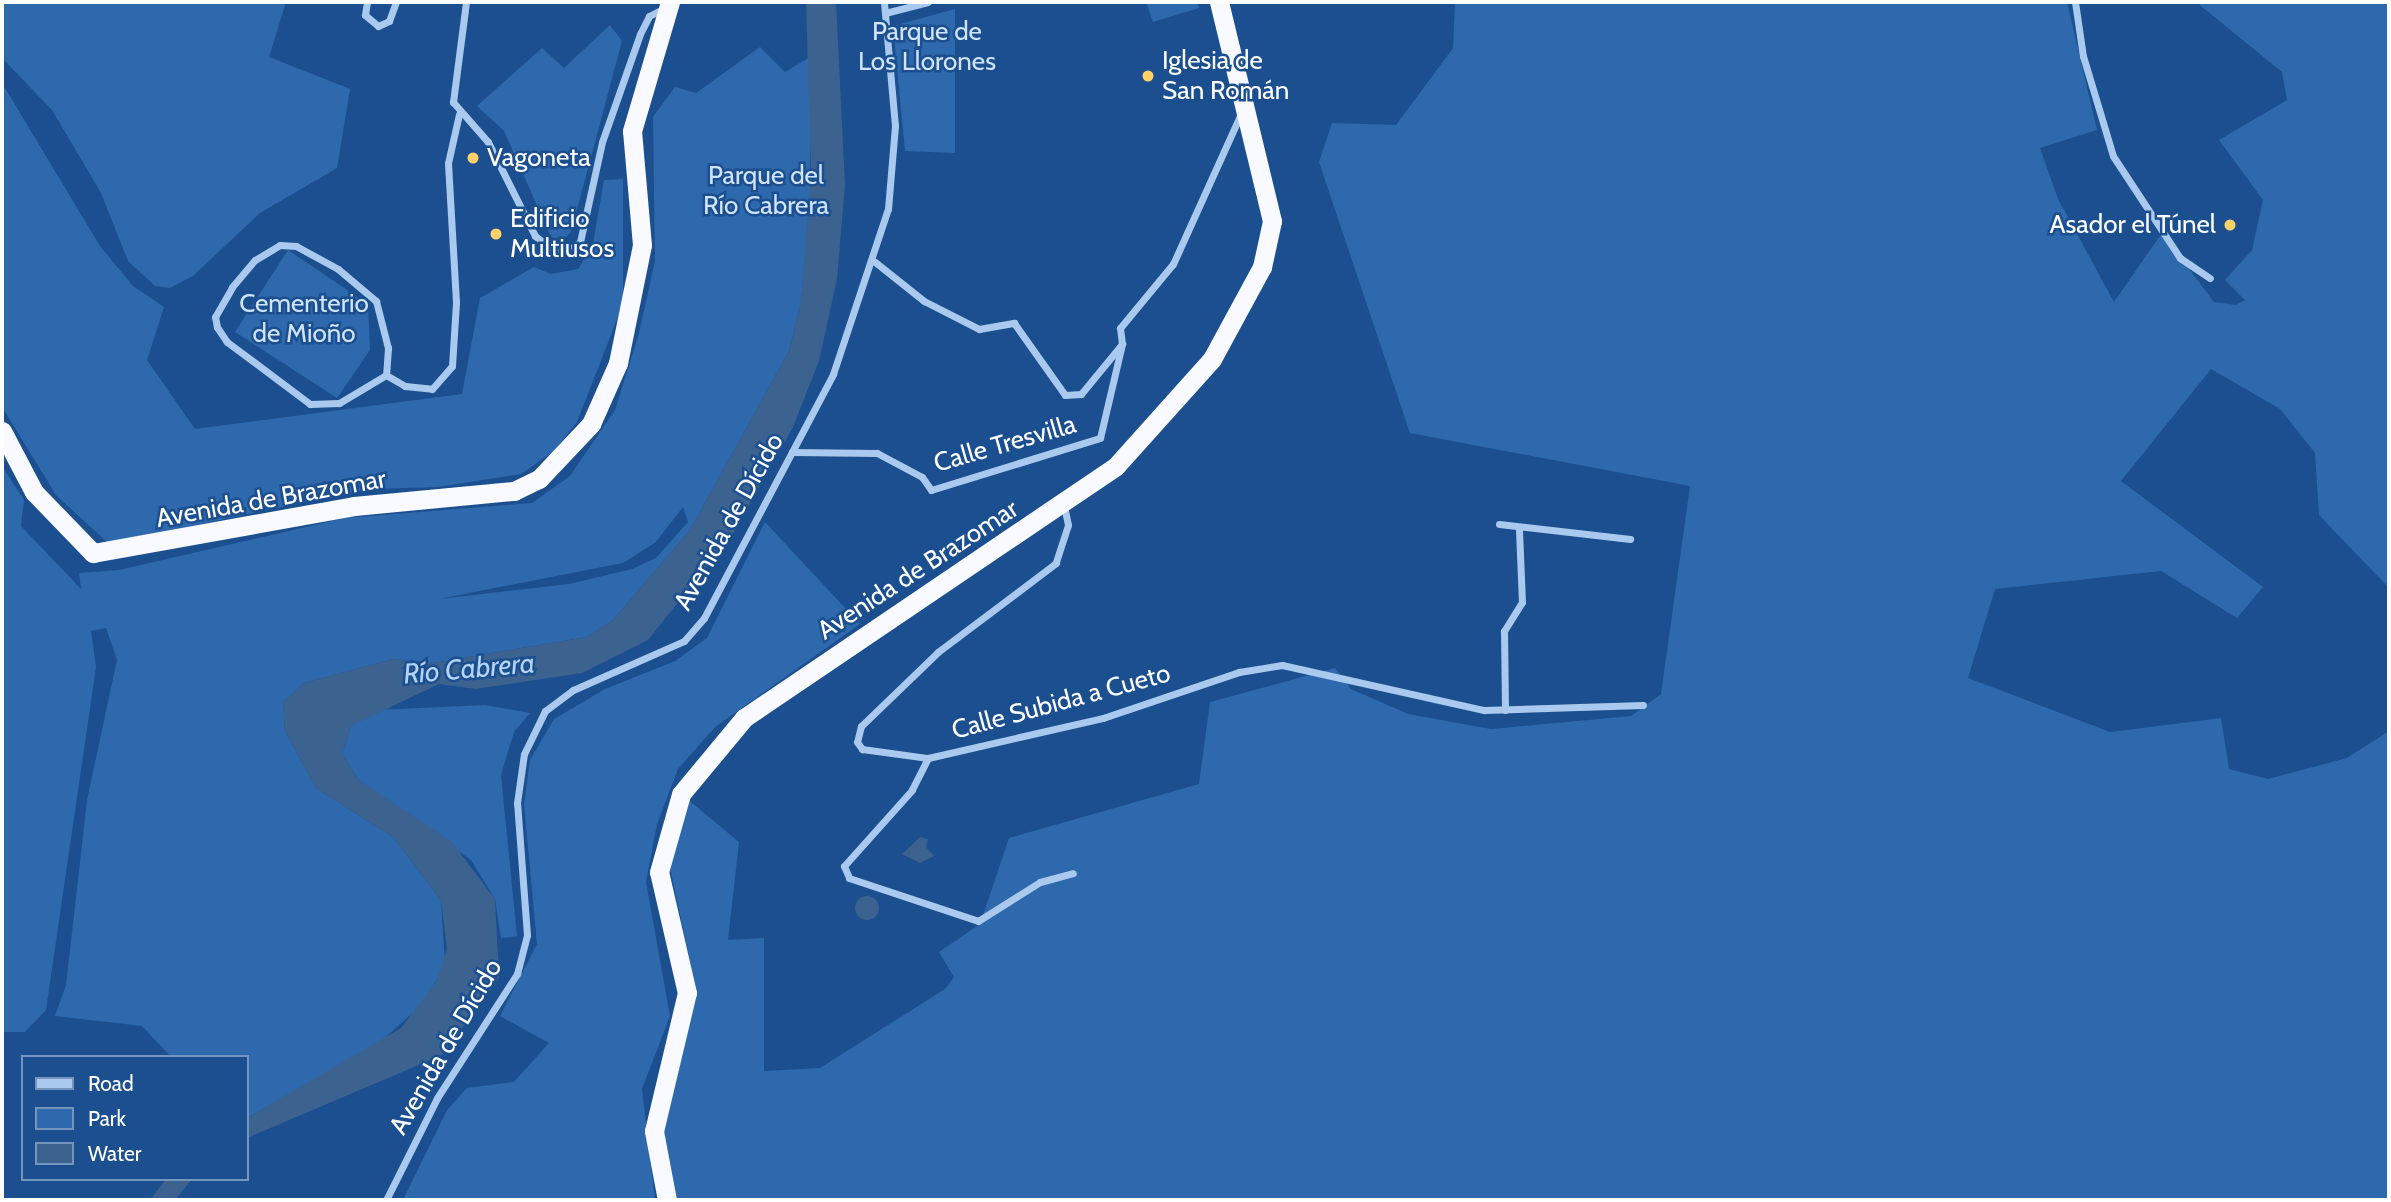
<!DOCTYPE html>
<html>
<head>
<meta charset="utf-8">
<style>
	body { margin:0 }
	#map { position:relative; width:2391px; height:1202px; overflow:hidden; background:#1b4f8f; font-family:Cabin,sans-serif }
	div>[style] { position:absolute }
	.green>* { inset:0; background:#2e69ad }
	.water>* { inset:0; background:#3c6290 }
	.round { border-radius:50% }
	.minor>* { height:7px; margin:-3.5px; padding:0 3.5px; transform-origin:3.5px; border-radius:3.5px; background:#a9c9ee }
	.trunk>* { height:19px; margin:-9.5px; padding:0 9.5px; transform-origin:9.5px; border-radius:9.5px; background:#f8faff }
	.dots>* { width:19px; height:19px; translate:-50% -50%; box-sizing:border-box; border:4px solid #1b4f8f; border-radius:50% }
	span { translate:-50% -50%; white-space:nowrap; text-align:center; line-height:1.15; -webkit-text-stroke:5px #1b4f8f; paint-order:stroke }
	.park-label { font-size:26px; color:#cfe3fa }
	.poi-label { font-size:26px; color:#fff }
	.left { translate:0 -50%; text-align:left }
	.right { translate:-100% -50%; text-align:right }
	.street-label { font-size:26px; color:#fff }
	.water-label { font-size:28px; color:#b5d3f5; font-style:italic }
	.frame { position:absolute; inset:0; border:4px solid #fff; pointer-events:none }
	.legend { position:absolute; left:21px; top:1055px; width:228px; height:126px; box-sizing:border-box; background:#1b4f8f; border:2px solid #7695bc; margin:0; padding:9px 12px; list-style:none; font-size:21px; color:#fff }
	.legend li { display:flex; align-items:center; gap:14px; height:35px }
	.legend b { width:35px; border:2px solid #7695bc }
</style>
</head>
<body>
<div id="map">
	<div class="green">
		<i style="clip-path:polygon(2px 2px,286px 2px,269px 57px,350px 89px,337px 168px,260px 213px,193px 276px,170px 288px,155px 286px,128px 261px,101px 193px,52px 110px,2px 58px)"></i>
		<i style="clip-path:polygon(1146px 2px,1197px 2px,1199px 8px,1153px 22px)"></i>
		<i style="clip-path:polygon(1455px 2px,2067px 2px,2097px 130px,2040px 148px,2058px 199px,2114px 302px,2162px 233px,2214px 302px,2236px 305px,2245px 300px,2225px 280px,2252px 250px,2263px 200px,2219px 140px,2287px 100px,2282px 72px,2196px 2px,2389px 2px,2389px 588px,2319px 515px,2315px 453px,2280px 409px,2211px 369px,2121px 481px,2263px 587px,2237px 618px,2161px 571px,1995px 589px,1968px 678px,2110px 732px,2221px 718px,2229px 769px,2268px 779px,2347px 758px,2389px 731px,2389px 1200px,674px 1200px,662px 1143px,664px 1106px,697px 994px,670px 868px,686px 798px,739px 842px,728px 940px,764px 938px,764px 1071px,820px 1068px,945px 989px,954px 977px,939px 952px,980px 924px,1009px 838px,1199px 784px,1210px 702px,1335px 668px,1351px 689px,1408px 714px,1491px 729px,1631px 716px,1661px 694px,1690px 486px,1410px 433px,1319px 162px,1332px 123px,1396px 125px,1453px 48px)"></i>
		<i style="clip-path:polygon(955px 9px,955px 153px,905px 151px,893px 26px)"></i>
		<i style="clip-path:polygon(610px 25px,622px 41px,571px 232px,562px 241px,551px 237px,504px 131px,477px 106px,542px 48px,564px 68px)"></i>
		<i style="clip-path:polygon(evenodd,760px 47px,785px 72px,810px 57px,810px 202px,801px 302px,789px 351px,690px 530px,613px 620px,587px 637px,433px 663px,393px 659px,304px 683px,283px 702px,285px 731px,316px 788px,393px 837px,441px 900px,445px 965px,423px 1004px,380px 1042px,247px 1118px,247px 1057px,171px 1057px,142px 1026px,55px 1016px,66px 985px,87px 800px,117px 660px,106px 628px,91px 631px,96px 667px,46px 1010px,25px 1032px,2px 1032px,2px 466px,24px 500px,21px 526px,81px 589px,79px 573px,119px 570px,345px 518px,532px 503px,570px 476px,615px 410px,638px 337px,655px 261px,653px 117px,675px 87px,696px 93px,760px 47px,683px 507px,688px 522px,656px 558px,632px 569px,569px 584px,439px 599px,623px 563px,656px 542px,683px 507px)"></i>
		<i style="clip-path:polygon(2px 83px,100px 246px,133px 286px,164px 307px,147px 360px,195px 429px,462px 394px,480px 298px,534px 267px,551px 274px,578px 269px,593px 244px,604px 180px,623px 179px,623px 304px,577px 422px,554px 451px,521px 474px,438px 487px,371px 489px,108px 543px,56px 495px,2px 407px)"></i>
		<i style="clip-path:polygon(288px 250px,368px 304px,370px 350px,337px 398px,235px 332px)"></i>
		<i style="clip-path:polygon(765px 522px,860px 624px,715px 727px,678px 769px,657px 824px,646px 882px,670px 1016px,642px 1089px,655px 1200px,403px 1200px,447px 1110px,467px 1088px,514px 1082px,549px 1043px,500px 1016px,537px 944px,524px 804px,530px 760px,554px 719px,605px 689px,675px 661px,707px 638px)"></i>
		<i style="clip-path:polygon(485px 705px,530px 713px,514px 732px,501px 775px,517px 936px,501px 938px,495px 899px,471px 860px,359px 780px,342px 754px,351px 726px,377px 710px)"></i>
	</div>
	<div class="water">
		<i style="clip-path:polygon(806px 2px,836px 2px,845px 185px,837px 279px,819px 361px,793px 427px,734px 532px,648px 640px,582px 673px,476px 689px,439px 684px,351px 726px,342px 754px,359px 780px,451px 841px,495px 899px,499px 978px,442px 1055px,247px 1138px,247px 1118px,401px 1028px,436px 982px,447px 949px,441px 900px,393px 837px,316px 788px,285px 731px,283px 702px,304px 683px,393px 659px,433px 663px,587px 637px,613px 620px,690px 530px,789px 351px,801px 302px,811px 175px)"></i>
		<i style="clip-path:polygon(920px 837px,928px 839px,926px 847px,934px 856px,920px 863px,902px 854px)"></i>
		<i class="round" style="left:855px;top:896px;width:24px;height:24px"></i>
		<i style="clip-path:polygon(166px 1179px,192px 1179px,175px 1200px,150px 1200px)"></i>
	</div>
	<div class="minor">
		<i style="left:367px;top:2px;width:13px;rotate:99deg"></i>
		<i style="left:365px;top:15px;width:17px;rotate:40deg"></i>
		<i style="left:378px;top:26px;width:12px;rotate:-24deg"></i>
		<i style="left:389px;top:21px;width:20px;rotate:-70deg"></i>
		<i style="left:466px;top:2px;width:101px;rotate:97.4deg"></i>
		<i style="left:453px;top:102px;width:53px;rotate:48.8deg"></i>
		<i style="left:488px;top:142px;width:105px;rotate:63.4deg"></i>
		<i style="left:535px;top:236px;width:32px;rotate:36deg"></i>
		<i style="left:561px;top:255px;width:23px;rotate:-34deg"></i>
		<i style="left:580px;top:242px;width:102px;rotate:-77.6deg"></i>
		<i style="left:602px;top:142px;width:114px;rotate:-70.6deg"></i>
		<i style="left:640px;top:34px;width:20px;rotate:-63deg"></i>
		<i style="left:649px;top:16px;width:18px;rotate:-27deg"></i>
		<i style="left:2075px;top:2px;width:55px;rotate:81.6deg"></i>
		<i style="left:2083px;top:56px;width:104px;rotate:73.3deg"></i>
		<i style="left:2113px;top:156px;width:122px;rotate:56.7deg"></i>
		<i style="left:2180px;top:258px;width:36px;rotate:34deg"></i>
		<i style="left:885px;top:13px;width:44px;rotate:-14.3deg"></i>
		<i style="left:280px;top:245px;width:16px;rotate:4deg"></i>
		<i style="left:296px;top:246px;width:48px;rotate:28.7deg"></i>
		<i style="left:338px;top:269px;width:50px;rotate:40.1deg"></i>
		<i style="left:376px;top:301px;width:49px;rotate:75.7deg"></i>
		<i style="left:388px;top:348px;width:27px;rotate:94deg"></i>
		<i style="left:386px;top:375px;width:55px;rotate:149.2deg"></i>
		<i style="left:339px;top:403px;width:29px;rotate:178deg"></i>
		<i style="left:310px;top:404px;width:104px;rotate:-143.2deg"></i>
		<i style="left:227px;top:342px;width:18px;rotate:-124deg"></i>
		<i style="left:217px;top:327px;width:10px;rotate:-101deg"></i>
		<i style="left:215px;top:317px;width:34px;rotate:-60deg"></i>
		<i style="left:232px;top:287px;width:35px;rotate:-50deg"></i>
		<i style="left:255px;top:260px;width:29px;rotate:-31deg"></i>
		<i style="left:875px;top:262px;width:63px;rotate:38.5deg"></i>
		<i style="left:924px;top:301px;width:62px;rotate:27deg"></i>
		<i style="left:979px;top:329px;width:36px;rotate:-10deg"></i>
		<i style="left:1014px;top:323px;width:88px;rotate:54.7deg"></i>
		<i style="left:1065px;top:395px;width:16px;rotate:-4deg"></i>
		<i style="left:1081px;top:394px;width:65px;rotate:-50.6deg"></i>
		<i style="left:1122px;top:344px;width:16px;rotate:-97deg"></i>
		<i style="left:1120px;top:328px;width:83px;rotate:-50.4deg"></i>
		<i style="left:1173px;top:264px;width:168px;rotate:-65.7deg"></i>
		<i style="left:386px;top:375px;width:22px;rotate:30deg"></i>
		<i style="left:405px;top:386px;width:27px;rotate:6deg"></i>
		<i style="left:432px;top:389px;width:30px;rotate:-49deg"></i>
		<i style="left:452px;top:366px;width:64px;rotate:-86.4deg"></i>
		<i style="left:456px;top:302px;width:139px;rotate:-93.3deg"></i>
		<i style="left:448px;top:163px;width:50px;rotate:-77.3deg"></i>
		<i style="left:792px;top:452px;width:85px;rotate:0.7deg"></i>
		<i style="left:877px;top:453px;width:51px;rotate:28.1deg"></i>
		<i style="left:922px;top:477px;width:16px;rotate:55deg"></i>
		<i style="left:931px;top:490px;width:177px;rotate:-17.1deg"></i>
		<i style="left:1100px;top:438px;width:97px;rotate:-76.8deg"></i>
		<i style="left:1064px;top:506px;width:19px;rotate:78deg"></i>
		<i style="left:1068px;top:525px;width:40px;rotate:108deg"></i>
		<i style="left:1056px;top:563px;width:148px;rotate:143deg"></i>
		<i style="left:938px;top:652px;width:107px;rotate:136.1deg"></i>
		<i style="left:861px;top:726px;width:16px;rotate:104deg"></i>
		<i style="left:857px;top:742px;width:9px;rotate:54deg"></i>
		<i style="left:862px;top:749px;width:67px;rotate:7.8deg"></i>
		<i style="left:928px;top:758px;width:180px;rotate:-12.9deg"></i>
		<i style="left:1103px;top:718px;width:144px;rotate:-18.7deg"></i>
		<i style="left:1239px;top:672px;width:44px;rotate:-9.2deg"></i>
		<i style="left:1282px;top:665px;width:207px;rotate:12.6deg"></i>
		<i style="left:1484px;top:710px;width:159px;rotate:-1.8deg"></i>
		<i style="left:1499px;top:524px;width:132px;rotate:6.5deg"></i>
		<i style="left:1505px;top:710px;width:79px;rotate:-90.7deg"></i>
		<i style="left:1504px;top:631px;width:34px;rotate:-58deg"></i>
		<i style="left:1522px;top:602px;width:73px;rotate:-92.4deg"></i>
		<i style="left:928px;top:758px;width:36px;rotate:117deg"></i>
		<i style="left:912px;top:790px;width:102px;rotate:131.8deg"></i>
		<i style="left:844px;top:866px;width:13px;rotate:67deg"></i>
		<i style="left:849px;top:878px;width:136px;rotate:18.4deg"></i>
		<i style="left:978px;top:921px;width:73px;rotate:-32.2deg"></i>
		<i style="left:1040px;top:882px;width:34px;rotate:-15deg"></i>
		<i style="left:386px;top:1200px;width:114px;rotate:-63.4deg"></i>
		<i style="left:437px;top:1098px;width:148px;rotate:-57.2deg"></i>
		<i style="left:517px;top:974px;width:40px;rotate:-75.6deg"></i>
		<i style="left:527px;top:935px;width:132px;rotate:-94.3deg"></i>
		<i style="left:517px;top:803px;width:49px;rotate:-81.9deg"></i>
		<i style="left:524px;top:754px;width:48px;rotate:-64deg"></i>
		<i style="left:545px;top:711px;width:35px;rotate:-37deg"></i>
		<i style="left:573px;top:690px;width:121px;rotate:-23.8deg"></i>
		<i style="left:684px;top:641px;width:30px;rotate:-49deg"></i>
		<i style="left:704px;top:618px;width:276px;rotate:-62.1deg"></i>
		<i style="left:833px;top:374px;width:174px;rotate:-71.6deg"></i>
		<i style="left:888px;top:209px;width:83px;rotate:-85.2deg"></i>
		<i style="left:895px;top:126px;width:124px;rotate:-95.1deg"></i>
	</div>
	<div class="trunk">
		<i style="left:2px;top:431px;width:69px;rotate:62.3deg"></i>
		<i style="left:34px;top:492px;width:85px;rotate:46deg"></i>
		<i style="left:93px;top:553px;width:265px;rotate:-10.2deg"></i>
		<i style="left:354px;top:506px;width:161px;rotate:-5.4deg"></i>
		<i style="left:514px;top:491px;width:28px;rotate:-26deg"></i>
		<i style="left:539px;top:479px;width:76px;rotate:-46.6deg"></i>
		<i style="left:591px;top:424px;width:67px;rotate:-66.1deg"></i>
		<i style="left:618px;top:363px;width:120px;rotate:-78.5deg"></i>
		<i style="left:642px;top:245px;width:114px;rotate:-95deg"></i>
		<i style="left:632px;top:131px;width:134px;rotate:-73.6deg"></i>
		<i style="left:667px;top:1200px;width:70px;rotate:-100.7deg"></i>
		<i style="left:654px;top:1131px;width:142px;rotate:-76.6deg"></i>
		<i style="left:687px;top:993px;width:124px;rotate:-103deg"></i>
		<i style="left:659px;top:872px;width:81px;rotate:-74.2deg"></i>
		<i style="left:681px;top:794px;width:99px;rotate:-50.3deg"></i>
		<i style="left:744px;top:718px;width:449px;rotate:-34.1deg"></i>
		<i style="left:1116px;top:466px;width:144px;rotate:-48.1deg"></i>
		<i style="left:1212px;top:359px;width:105px;rotate:-61.5deg"></i>
		<i style="left:1262px;top:267px;width:47px;rotate:-77.7deg"></i>
		<i style="left:1272px;top:221px;width:225px;rotate:-103.6deg"></i>
	</div>
	<div class="dots">
		<i style="left:1148px;top:76px;background:#ffd166"></i>
		<i style="left:473px;top:158px;background:#ffd166"></i>
		<i style="left:2230px;top:225px;background:#ffd166"></i>
		<i style="left:496px;top:234px;background:#ffd166"></i>
	</div>
	<div class="park-label">
		<span style="left:927px;top:47px">Parque de<br>Los Llorones</span>
		<span style="left:766px;top:191px">Parque del<br>Río Cabrera</span>
		<span style="left:304px;top:319px">Cementerio<br>de Mioño</span>
	</div>
	<div class="poi-label">
		<span class="left" style="left:1162px;top:76px">Iglesia de<br>San Román</span>
		<span class="left" style="left:487px;top:158px">Vagoneta</span>
		<span class="left" style="left:510px;top:234px">Edificio<br>Multiusos</span>
		<span class="right" style="left:2216px;top:225px">Asador el Túnel</span>
	</div>
	<div class="street-label">
		<span style="left:1005px;top:444px;rotate:-16deg">Calle Tresvilla</span>
		<span style="left:271px;top:499px;rotate:-10deg">Avenida de Brazomar</span>
		<span style="left:729px;top:522px;rotate:-61deg">Avenida de Dícido</span>
		<span style="left:918px;top:570px;rotate:-33deg">Avenida de Brazomar</span>
		<span style="left:1061px;top:702px;rotate:-15deg">Calle Subida a Cueto</span>
		<span style="left:446px;top:1047px;rotate:-60deg">Avenida de Dícido</span>
	</div>
	<div class="water-label">
		<span style="left:469px;top:668px;rotate:-5deg">Río Cabrera</span>
	</div>
	<div class="frame"></div>
	<ul class="legend">
	<li><b style="height:9px;background:#a9c9ee"></b>Road</li>
	<li><b style="height:19px;background:#2e69ad"></b>Park</li>
	<li><b style="height:19px;background:#3c6290"></b>Water</li>
	</ul>
</div>
</body>
</html>
